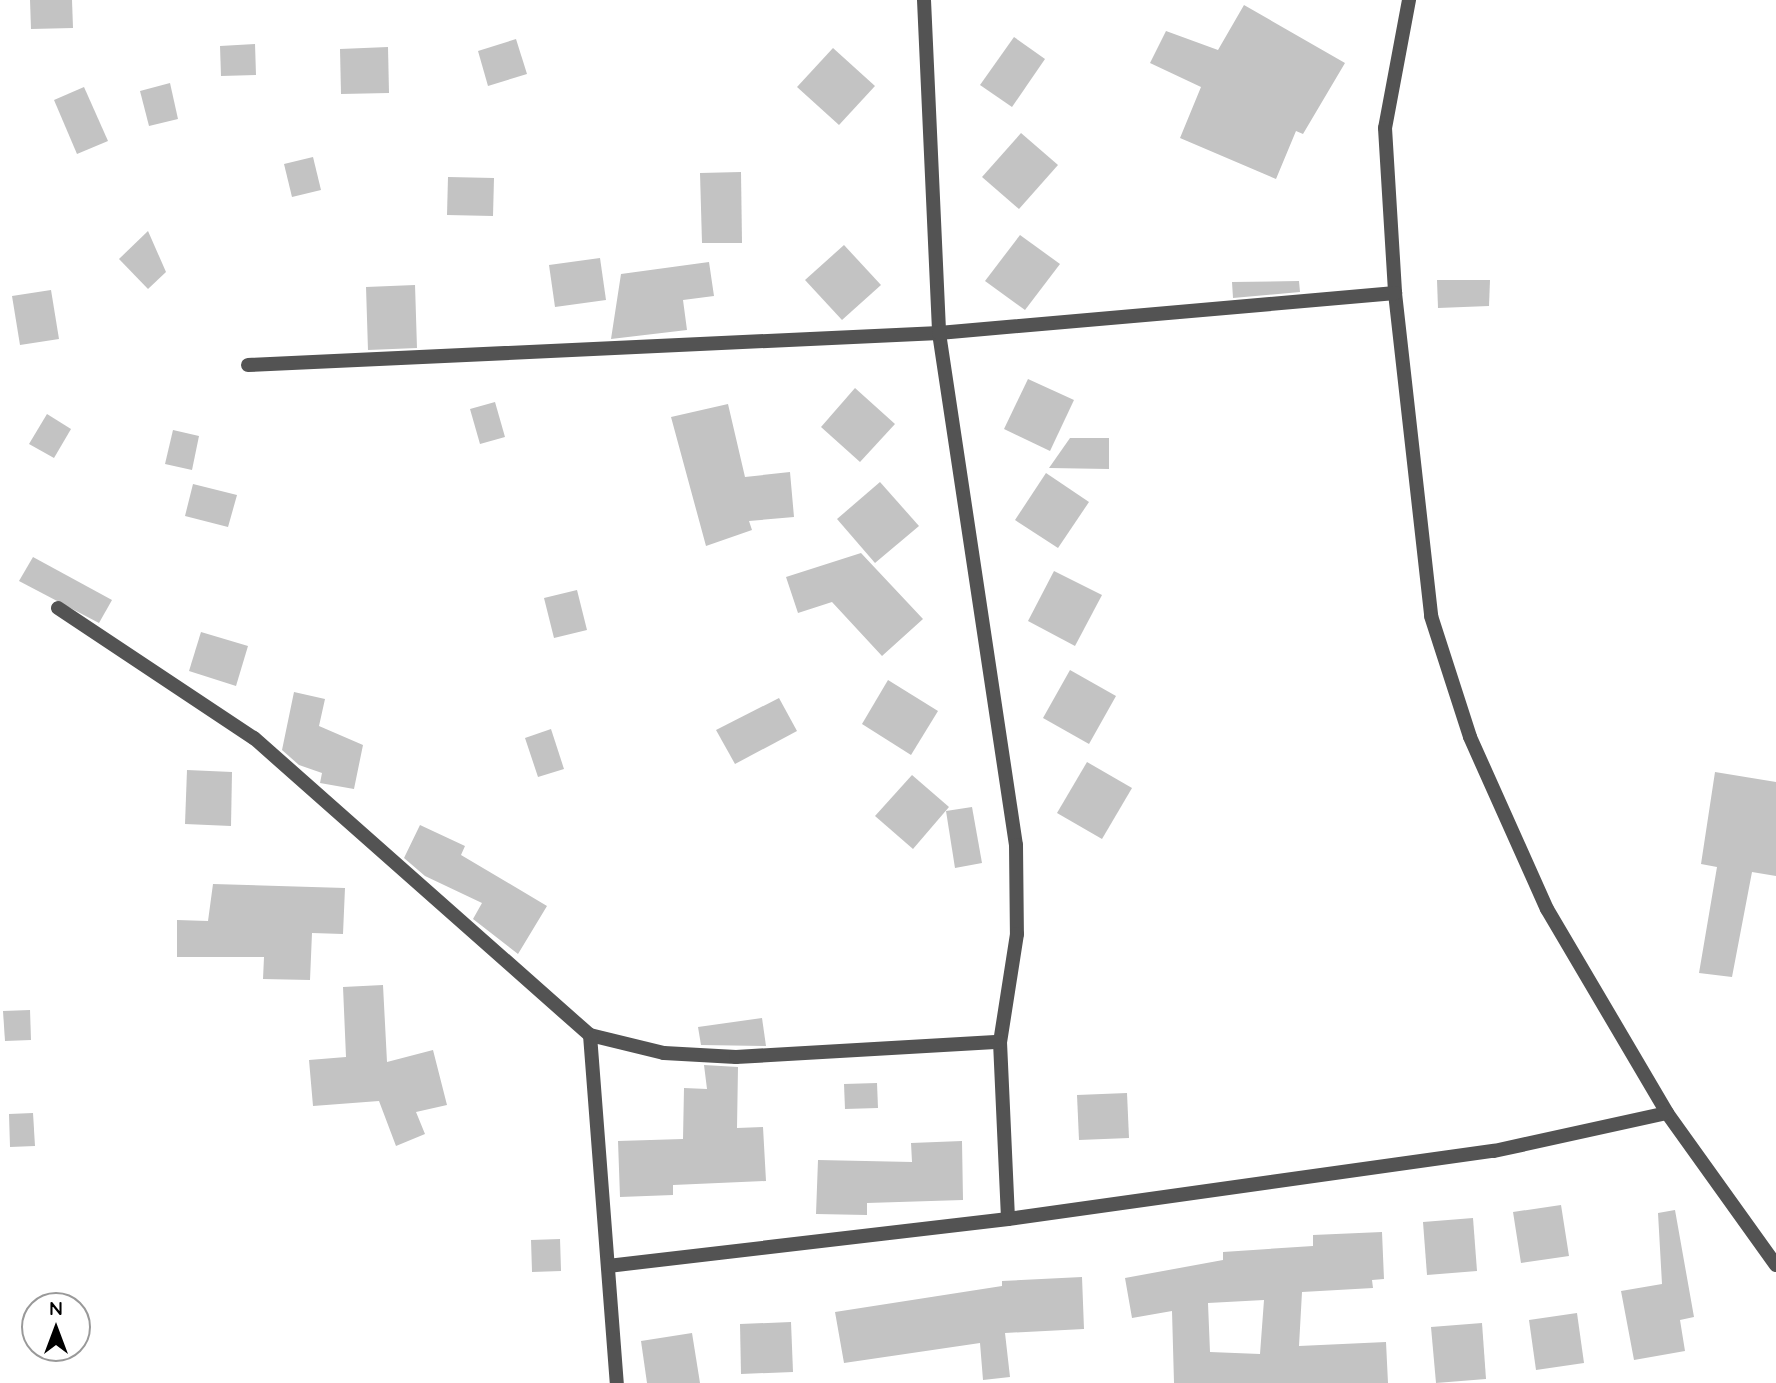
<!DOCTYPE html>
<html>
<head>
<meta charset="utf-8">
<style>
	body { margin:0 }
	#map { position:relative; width:1776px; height:1383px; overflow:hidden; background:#fff; font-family:Quicksand,sans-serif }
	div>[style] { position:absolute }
	.building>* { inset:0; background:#c3c3c3 }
	.minor>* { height:14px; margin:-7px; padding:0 7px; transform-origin:7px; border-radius:7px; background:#535353 }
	span { translate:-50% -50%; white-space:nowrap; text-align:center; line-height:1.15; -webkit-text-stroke:5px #fff; paint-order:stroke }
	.north { position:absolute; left:21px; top:1292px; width:70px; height:70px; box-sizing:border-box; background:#fff; border:2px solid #999; border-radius:50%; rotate:0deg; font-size:19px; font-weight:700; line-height:28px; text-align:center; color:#000 }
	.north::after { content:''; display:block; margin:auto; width:24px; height:32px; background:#000; clip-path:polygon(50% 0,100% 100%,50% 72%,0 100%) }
</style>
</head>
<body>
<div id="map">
	<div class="building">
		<i style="clip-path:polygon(30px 0,72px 0,73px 28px,31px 29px)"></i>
		<i style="clip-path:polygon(1244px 5px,1345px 63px,1303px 134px,1296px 131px,1276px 179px,1180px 138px,1201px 87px,1150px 63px,1166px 31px,1218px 50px)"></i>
		<i style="clip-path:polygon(1014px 37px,1045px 59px,1012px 107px,980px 85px)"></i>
		<i style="clip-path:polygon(516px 39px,527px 74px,488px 86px,478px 51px)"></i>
		<i style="clip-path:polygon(255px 44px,256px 75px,221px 76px,220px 46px)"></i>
		<i style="clip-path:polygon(388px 47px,389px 93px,341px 94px,340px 49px)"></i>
		<i style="clip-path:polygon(833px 48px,875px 86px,839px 125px,797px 87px)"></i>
		<i style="clip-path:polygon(170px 83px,178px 119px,149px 126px,140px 91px)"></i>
		<i style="clip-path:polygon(84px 87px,108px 141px,77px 154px,54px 100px)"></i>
		<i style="clip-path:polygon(1021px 133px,1058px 165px,1019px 209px,982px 177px)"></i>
		<i style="clip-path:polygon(313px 157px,321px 190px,292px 197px,284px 164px)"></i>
		<i style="clip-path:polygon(741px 172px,742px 243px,702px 243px,700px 173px)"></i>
		<i style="clip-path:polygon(448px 177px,494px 178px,493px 216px,447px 215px)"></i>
		<i style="clip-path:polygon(148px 231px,166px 272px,148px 289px,119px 259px)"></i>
		<i style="clip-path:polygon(1020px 235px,1060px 264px,1025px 310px,985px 281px)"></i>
		<i style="clip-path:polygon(844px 245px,881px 285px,842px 320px,805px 280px)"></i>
		<i style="clip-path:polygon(600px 258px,606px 300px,555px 307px,549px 265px)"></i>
		<i style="clip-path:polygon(709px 262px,714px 296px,683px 300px,687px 330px,611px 339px,621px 274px)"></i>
		<i style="clip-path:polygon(1437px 280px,1490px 280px,1489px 306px,1438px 308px)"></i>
		<i style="clip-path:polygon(1299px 281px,1300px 292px,1233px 298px,1232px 282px)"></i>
		<i style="clip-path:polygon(415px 285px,417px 348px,368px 350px,366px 287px)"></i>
		<i style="clip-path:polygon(51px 290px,59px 339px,20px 345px,12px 296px)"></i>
		<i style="clip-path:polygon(1028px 379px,1074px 400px,1050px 451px,1004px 429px)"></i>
		<i style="clip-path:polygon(855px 388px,895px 424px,860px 462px,821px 427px)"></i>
		<i style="clip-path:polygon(495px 402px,505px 437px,480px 444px,470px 409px)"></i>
		<i style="clip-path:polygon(728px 404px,745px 477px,790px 472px,794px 517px,749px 521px,752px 530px,706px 546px,671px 417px)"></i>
		<i style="clip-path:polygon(47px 414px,71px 429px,54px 458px,29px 444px)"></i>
		<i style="clip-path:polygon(173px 430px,199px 436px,192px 470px,165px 464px)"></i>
		<i style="clip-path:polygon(1070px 438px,1109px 438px,1109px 469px,1049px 468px)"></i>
		<i style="clip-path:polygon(1046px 473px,1089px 502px,1058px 548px,1015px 520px)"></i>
		<i style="clip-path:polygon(880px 482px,919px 526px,875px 563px,837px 519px)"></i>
		<i style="clip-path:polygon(193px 484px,237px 495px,228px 527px,185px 516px)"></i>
		<i style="clip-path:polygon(861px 553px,923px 619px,882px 656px,832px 602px,798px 613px,786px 577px)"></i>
		<i style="clip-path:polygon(33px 557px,112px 600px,99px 623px,19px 581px)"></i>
		<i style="clip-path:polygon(1054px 571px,1102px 595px,1075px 646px,1028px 621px)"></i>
		<i style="clip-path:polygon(577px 590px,587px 630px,554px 638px,544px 598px)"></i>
		<i style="clip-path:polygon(201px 632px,248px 646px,236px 686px,189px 671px)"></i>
		<i style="clip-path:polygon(1070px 670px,1116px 696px,1089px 744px,1043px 718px)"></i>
		<i style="clip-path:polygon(888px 680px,938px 711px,911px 755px,862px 724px)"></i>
		<i style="clip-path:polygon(294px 692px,325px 699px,319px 726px,363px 745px,354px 789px,320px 783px,322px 773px,299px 765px,282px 750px)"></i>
		<i style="clip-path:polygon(779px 698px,797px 731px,735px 764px,716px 730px)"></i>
		<i style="clip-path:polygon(551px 729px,564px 769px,538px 777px,525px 738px)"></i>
		<i style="clip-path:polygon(1087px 762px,1132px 788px,1102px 839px,1057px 813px)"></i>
		<i style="clip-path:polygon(187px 770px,232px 772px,231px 826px,185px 824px)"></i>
		<i style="clip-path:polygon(1715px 772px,1776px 782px,1776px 876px,1752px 872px,1732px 977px,1699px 973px,1717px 867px,1701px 864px)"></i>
		<i style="clip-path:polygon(912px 775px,949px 807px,913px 849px,875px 816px)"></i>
		<i style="clip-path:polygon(972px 807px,982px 863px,955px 868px,946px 811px)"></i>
		<i style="clip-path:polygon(420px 825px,465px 846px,461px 855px,547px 906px,518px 954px,473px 919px,482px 903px,425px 876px,404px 858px)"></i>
		<i style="clip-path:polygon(213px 884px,345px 888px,343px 934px,312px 933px,310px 980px,263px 979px,264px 957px,177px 957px,177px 920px,208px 921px)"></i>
		<i style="clip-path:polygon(383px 985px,387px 1062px,433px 1050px,447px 1105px,416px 1112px,425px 1134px,396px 1146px,379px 1101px,313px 1106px,309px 1060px,346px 1057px,343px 987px)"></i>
		<i style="clip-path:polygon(30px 1010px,31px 1040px,5px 1041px,3px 1011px)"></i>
		<i style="clip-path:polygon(762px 1018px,766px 1046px,701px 1045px,698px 1027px)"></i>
		<i style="clip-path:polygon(704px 1065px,738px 1067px,737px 1128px,763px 1127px,766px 1181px,673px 1185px,673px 1195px,620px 1197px,618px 1141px,683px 1139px,684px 1088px,707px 1089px)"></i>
		<i style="clip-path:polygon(877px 1083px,878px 1108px,845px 1109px,844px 1084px)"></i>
		<i style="clip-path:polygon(1127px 1093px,1129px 1138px,1079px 1140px,1077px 1095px)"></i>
		<i style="clip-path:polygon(33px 1113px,35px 1146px,10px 1147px,9px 1114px)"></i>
		<i style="clip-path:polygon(962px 1141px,963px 1200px,867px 1203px,867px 1215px,816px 1214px,818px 1160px,912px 1162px,911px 1143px)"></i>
		<i style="clip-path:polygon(1561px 1205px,1569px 1256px,1521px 1263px,1513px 1212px)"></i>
		<i style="clip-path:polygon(1675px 1210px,1694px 1317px,1680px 1320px,1685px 1351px,1634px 1360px,1621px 1291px,1662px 1284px,1658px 1213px)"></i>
		<i style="clip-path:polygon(1473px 1218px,1477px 1271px,1427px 1275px,1423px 1222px)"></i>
		<i style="clip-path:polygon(evenodd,1382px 1232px,1384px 1279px,1372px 1280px,1373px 1288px,1302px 1292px,1299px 1346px,1386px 1342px,1388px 1383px,1174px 1383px,1172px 1311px,1132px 1318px,1125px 1278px,1223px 1260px,1223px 1252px,1313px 1246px,1313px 1235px,1382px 1232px,1264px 1300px,1260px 1354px,1210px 1352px,1208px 1303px,1264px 1300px)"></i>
		<i style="clip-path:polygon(560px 1239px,561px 1271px,532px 1272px,531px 1240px)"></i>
		<i style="clip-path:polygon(1082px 1277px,1084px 1329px,1005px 1333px,1010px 1377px,983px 1380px,980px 1343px,844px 1363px,835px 1312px,1002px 1286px,1002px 1281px)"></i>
		<i style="clip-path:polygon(1577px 1313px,1584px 1363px,1536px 1370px,1529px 1320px)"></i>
		<i style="clip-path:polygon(791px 1322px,793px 1372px,741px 1374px,740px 1324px)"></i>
		<i style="clip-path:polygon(1482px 1323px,1486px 1379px,1436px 1383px,1431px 1327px)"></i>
		<i style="clip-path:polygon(692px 1333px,700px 1383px,647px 1383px,641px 1341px)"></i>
	</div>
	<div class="minor">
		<i style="left:924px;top:0;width:333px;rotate:87.4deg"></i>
		<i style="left:939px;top:333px;width:518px;rotate:81.45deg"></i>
		<i style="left:1016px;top:845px;width:89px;rotate:89.4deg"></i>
		<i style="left:1017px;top:934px;width:109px;rotate:98.9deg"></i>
		<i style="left:1000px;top:1042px;width:177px;rotate:87.4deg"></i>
		<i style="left:1409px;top:0;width:130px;rotate:100.6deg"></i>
		<i style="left:1385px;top:128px;width:165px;rotate:86.5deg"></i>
		<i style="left:1395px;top:293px;width:325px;rotate:83.6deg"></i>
		<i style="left:1431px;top:616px;width:127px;rotate:72.1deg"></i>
		<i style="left:1470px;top:737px;width:188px;rotate:65.9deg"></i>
		<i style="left:1547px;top:909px;width:237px;rotate:59.5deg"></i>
		<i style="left:1667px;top:1113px;width:187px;rotate:54.4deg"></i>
		<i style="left:248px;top:365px;width:692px;rotate:-2.65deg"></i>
		<i style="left:939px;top:333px;width:458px;rotate:-5deg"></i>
		<i style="left:58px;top:608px;width:235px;rotate:33.6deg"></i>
		<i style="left:254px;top:738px;width:448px;rotate:41.5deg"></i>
		<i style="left:590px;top:1035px;width:76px;rotate:13.7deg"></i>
		<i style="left:664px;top:1053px;width:72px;rotate:3.2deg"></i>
		<i style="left:736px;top:1057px;width:264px;rotate:-3.3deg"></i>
		<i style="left:590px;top:1035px;width:349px;rotate:85.6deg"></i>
		<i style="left:608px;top:1266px;width:403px;rotate:-6.7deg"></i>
		<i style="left:1008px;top:1219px;width:491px;rotate:-8deg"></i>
		<i style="left:1494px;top:1151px;width:177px;rotate:-12.4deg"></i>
	</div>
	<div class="north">N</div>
</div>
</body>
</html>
